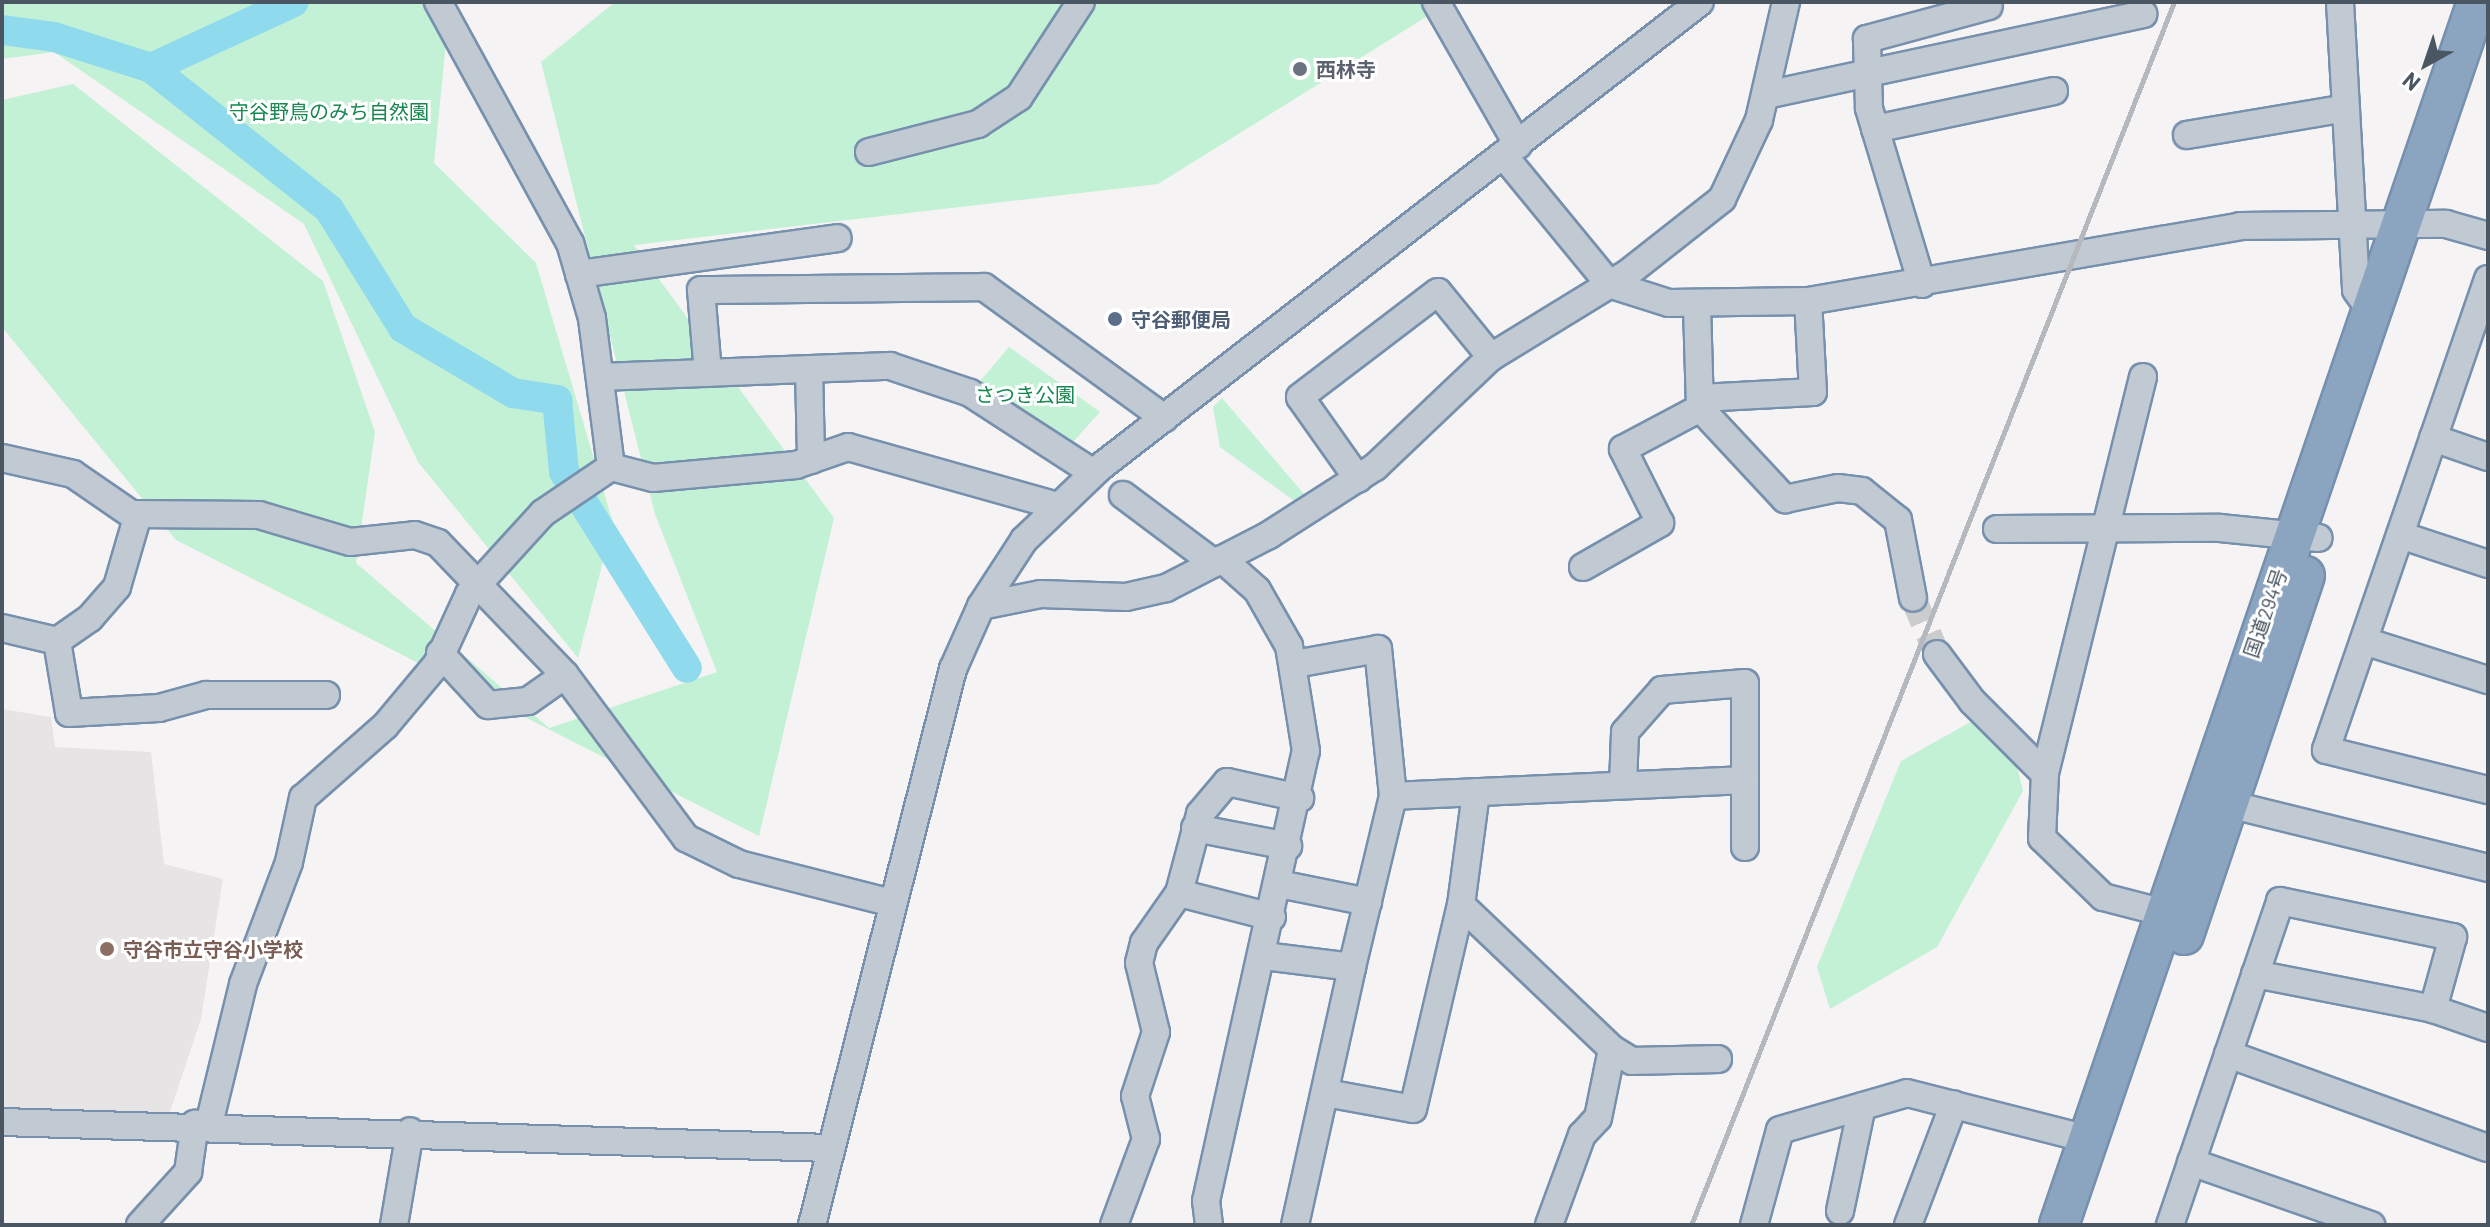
<!DOCTYPE html>
<html>
<head>
<meta charset="utf-8">
<style>
	body { margin:0 }
	#map { position:relative; width:2490px; height:1227px; overflow:hidden; background:#f5f3f3; font-family:Barlow,"Noto Sans JP",sans-serif }
	div>[style] { position:absolute }
	.education>* { inset:0; background:#e6e4e5 }
	.green>* { inset:0; background:#c3f1d5 }
	.river>* { height:30px; margin:-15px; padding:0 15px; transform-origin:15px; border-radius:15px; background:#90daee }
	.minor-tunnel>* { height:26px; margin-top:-13px; transform-origin:0; background:repeating-linear-gradient(90deg,#caccce 0 26px,transparent 0 39px) }
	.roads { filter:drop-shadow(2px 0 #7690ad) drop-shadow(-2px 0 #7690ad) drop-shadow(0 2px #7690ad) drop-shadow(0 -2px #7690ad) }
	.minor>* { height:26px; margin:-13px; padding:0 13px; transform-origin:13px; border-radius:13px; background:#c1cad2 }
	.highway>* { height:38px; margin:-19px; padding:0 19px; transform-origin:19px; border-radius:19px; background:#8ba5c1 }
	.rail>* { height:5px; margin:-2.5px; padding:0 2.5px; transform-origin:2.5px; border-radius:2.5px; background:#b5b8bd }
	.dots>* { width:22px; height:22px; translate:-50% -50%; box-sizing:border-box; border:4px solid #fff; border-radius:50% }
	span { translate:-50% -50%; white-space:nowrap; text-align:center; line-height:1.15; -webkit-text-stroke:6px #fff; paint-order:stroke }
	.worship-label { font-size:20px; color:#5b616d; font-weight:700 }
	.left { translate:0 -50%; text-align:left }
	.park-label { font-size:20px; color:#17864f }
	.service-label { font-size:20px; color:#4e5e75; font-weight:700 }
	.street-label { font-size:20px; color:#4a5661 }
	.education-label { font-size:20px; color:#785e54; font-weight:700 }
	.frame { position:absolute; inset:0; border:4px solid #4a5661; pointer-events:none }
	.north { position:absolute; left:2386px; top:24px; width:80px; height:80px; -webkit-text-stroke:6px #fff; paint-order:stroke; rotate:220deg; font-size:22px; font-weight:700; line-height:32px; text-align:center; color:#4a5661 }
	.north::after { content:''; display:block; margin:auto; width:28px; height:36px; background:#4a5661; clip-path:polygon(50% 0,100% 100%,50% 72%,0 100%) }
</style>
</head>
<body>
<div id="map">
	<div class="education">
		<i style="clip-path:polygon(2px 709px,51px 717px,55px 747px,151px 752px,164px 864px,223px 879px,201px 1019px,169px 1115px,2px 1111px)"></i>
	</div>
	<div class="green">
		<i style="clip-path:polygon(2px 2px,450px 2px,434px 163px,536px 263px,613px 523px,578px 658px,418px 462px,304px 224px,54px 52px,2px 59px)"></i>
		<i style="clip-path:polygon(615px 2px,1450px 2px,1158px 184px,634px 245px,834px 518px,759px 836px,176px 540px,2px 327px,2px 100px,73px 84px,323px 281px,375px 432px,356px 563px,549px 728px,717px 672px,655px 514px,541px 62px)"></i>
		<i style="clip-path:polygon(1009px 347px,1100px 412px,1062px 454px,970px 393px)"></i>
		<i style="clip-path:polygon(1222px 398px,1309px 500px,1300px 505px,1220px 447px,1213px 407px)"></i>
		<i style="clip-path:polygon(1974px 720px,2016px 762px,2023px 791px,1937px 947px,1830px 1009px,1817px 967px,1901px 761px)"></i>
	</div>
	<div class="river">
		<i style="left:2px;top:30px;width:52px;rotate:7.7deg"></i>
		<i style="left:54px;top:37px;width:102px;rotate:17.7deg"></i>
		<i style="left:151px;top:68px;width:157px;rotate:-24.8deg"></i>
		<i style="left:151px;top:68px;width:227px;rotate:38.4deg"></i>
		<i style="left:329px;top:209px;width:140px;rotate:58.1deg"></i>
		<i style="left:403px;top:328px;width:128px;rotate:30.6deg"></i>
		<i style="left:513px;top:393px;width:45px;rotate:9deg"></i>
		<i style="left:557px;top:400px;width:72px;rotate:84.4deg"></i>
		<i style="left:564px;top:472px;width:231px;rotate:57.9deg"></i>
	</div>
	<div class="minor-tunnel">
		<i style="left:1913px;top:598px;width:61px;rotate:66.8deg"></i>
	</div>
	<div class="roads">
		<div class="minor">
			<i style="left:1436px;top:2px;width:165px;rotate:60.2deg"></i>
			<i style="left:2340px;top:2px;width:288px;rotate:86.8deg"></i>
			<i style="left:2356px;top:290px;width:24px;rotate:54deg"></i>
			<i style="left:1766px;top:95px;width:386px;rotate:-12.1deg"></i>
			<i style="left:1875px;top:129px;width:183px;rotate:-12deg"></i>
			<i style="left:2187px;top:135px;width:161px;rotate:-9.6deg"></i>
			<i style="left:869px;top:152px;width:113px;rotate:-14.4deg"></i>
			<i style="left:978px;top:124px;width:49px;rotate:-33.4deg"></i>
			<i style="left:1019px;top:97px;width:113px;rotate:-56.9deg"></i>
			<i style="left:1504px;top:156px;width:166px;rotate:50.6deg"></i>
			<i style="left:1609px;top:284px;width:63px;rotate:17.6deg"></i>
			<i style="left:1669px;top:303px;width:139px;rotate:-0.8deg"></i>
			<i style="left:1808px;top:301px;width:438px;rotate:-9.8deg"></i>
			<i style="left:2240px;top:226px;width:206px;rotate:-0.6deg"></i>
			<i style="left:2446px;top:224px;width:44px;rotate:15.9deg"></i>
			<i style="left:579px;top:274px;width:261px;rotate:-7.9deg"></i>
			<i style="left:2488px;top:279px;width:498px;rotate:109deg"></i>
			<i style="left:2326px;top:750px;width:167px;rotate:13.9deg"></i>
			<i style="left:1922px;top:284px;width:184px;rotate:-106.8deg"></i>
			<i style="left:1869px;top:108px;width:69px;rotate:-91.7deg"></i>
			<i style="left:1867px;top:39px;width:126px;rotate:-15.1deg"></i>
			<i style="left:809px;top:369px;width:91px;rotate:88.7deg"></i>
			<i style="left:708px;top:373px;width:83px;rotate:-94.8deg"></i>
			<i style="left:701px;top:290px;width:283px;rotate:-0.6deg"></i>
			<i style="left:984px;top:287px;width:223px;rotate:36deg"></i>
			<i style="left:600px;top:377px;width:290px;rotate:-2.2deg"></i>
			<i style="left:890px;top:366px;width:84px;rotate:18.6deg"></i>
			<i style="left:970px;top:393px;width:145px;rotate:32.9deg"></i>
			<i style="left:2143px;top:377px;width:409px;rotate:103.9deg"></i>
			<i style="left:2045px;top:774px;width:64px;rotate:92.7deg"></i>
			<i style="left:2042px;top:838px;width:85px;rotate:44deg"></i>
			<i style="left:2103px;top:897px;width:64px;rotate:14.5deg"></i>
			<i style="left:1700px;top:398px;width:113px;rotate:-3deg"></i>
			<i style="left:1813px;top:392px;width:91px;rotate:-93.1deg"></i>
			<i style="left:1700px;top:408px;width:125px;rotate:47deg"></i>
			<i style="left:1785px;top:499px;width:54px;rotate:-11.7deg"></i>
			<i style="left:1838px;top:488px;width:24px;rotate:7deg"></i>
			<i style="left:1862px;top:491px;width:46px;rotate:38.9deg"></i>
			<i style="left:1898px;top:520px;width:79px;rotate:79.1deg"></i>
			<i style="left:2433px;top:438px;width:58px;rotate:19.1deg"></i>
			<i style="left:2px;top:458px;width:73px;rotate:12.7deg"></i>
			<i style="left:73px;top:474px;width:78px;rotate:34.5deg"></i>
			<i style="left:137px;top:518px;width:72px;rotate:106.2deg"></i>
			<i style="left:117px;top:587px;width:41px;rotate:131.1deg"></i>
			<i style="left:90px;top:618px;width:40px;rotate:145.1deg"></i>
			<i style="left:57px;top:641px;width:57px;rotate:-166.7deg"></i>
			<i style="left:611px;top:467px;width:43px;rotate:14.7deg"></i>
			<i style="left:653px;top:478px;width:144px;rotate:-5.2deg"></i>
			<i style="left:796px;top:465px;width:55px;rotate:-19.1deg"></i>
			<i style="left:848px;top:447px;width:215px;rotate:15.7deg"></i>
			<i style="left:1358px;top:479px;width:100px;rotate:-125.3deg"></i>
			<i style="left:1300px;top:397px;width:173px;rotate:-37.3deg"></i>
			<i style="left:1438px;top:292px;width:84px;rotate:50.8deg"></i>
			<i style="left:1123px;top:495px;width:114px;rotate:36.8deg"></i>
			<i style="left:134px;top:514px;width:125px;rotate:0.5deg"></i>
			<i style="left:259px;top:515px;width:95px;rotate:16.5deg"></i>
			<i style="left:350px;top:542px;width:65px;rotate:-6.1deg"></i>
			<i style="left:415px;top:535px;width:24px;rotate:19deg"></i>
			<i style="left:438px;top:543px;width:183px;rotate:46.1deg"></i>
			<i style="left:565px;top:675px;width:203px;rotate:53.4deg"></i>
			<i style="left:686px;top:838px;width:59px;rotate:26.1deg"></i>
			<i style="left:739px;top:864px;width:158px;rotate:14.3deg"></i>
			<i style="left:1997px;top:529px;width:223px;rotate:-0.3deg"></i>
			<i style="left:2220px;top:528px;width:99px;rotate:5.8deg"></i>
			<i style="left:2400px;top:535px;width:93px;rotate:18.2deg"></i>
			<i style="left:1583px;top:567px;width:89px;rotate:-29.7deg"></i>
			<i style="left:1660px;top:523px;width:83px;rotate:-116.6deg"></i>
			<i style="left:1623px;top:449px;width:87px;rotate:-28deg"></i>
			<i style="left:1700px;top:408px;width:104px;rotate:-91.7deg"></i>
			<i style="left:981px;top:606px;width:61px;rotate:-11.3deg"></i>
			<i style="left:1041px;top:594px;width:85px;rotate:2deg"></i>
			<i style="left:1126px;top:597px;width:41px;rotate:-12.7deg"></i>
			<i style="left:1166px;top:588px;width:116px;rotate:-27.2deg"></i>
			<i style="left:1269px;top:535px;width:126px;rotate:-32.7deg"></i>
			<i style="left:1375px;top:467px;width:160px;rotate:-43.5deg"></i>
			<i style="left:1491px;top:357px;width:161px;rotate:-31.5deg"></i>
			<i style="left:1628px;top:273px;width:120px;rotate:-38.2deg"></i>
			<i style="left:1722px;top:199px;width:87px;rotate:-64.9deg"></i>
			<i style="left:1759px;top:120px;width:121px;rotate:-77.1deg"></i>
			<i style="left:57px;top:641px;width:73px;rotate:80.5deg"></i>
			<i style="left:69px;top:713px;width:90px;rotate:-3.2deg"></i>
			<i style="left:159px;top:708px;width:49px;rotate:-15.5deg"></i>
			<i style="left:206px;top:695px;width:120px"></i>
			<i style="left:2364px;top:641px;width:130px;rotate:17.5deg"></i>
			<i style="left:440px;top:653px;width:71px;rotate:47.3deg"></i>
			<i style="left:488px;top:705px;width:40px;rotate:-5.7deg"></i>
			<i style="left:528px;top:701px;width:45px;rotate:-35.1deg"></i>
			<i style="left:1937px;top:654px;width:59px;rotate:53.3deg"></i>
			<i style="left:1972px;top:701px;width:103px;rotate:45deg"></i>
			<i style="left:1623px;top:785px;width:53px;rotate:-87.8deg"></i>
			<i style="left:1625px;top:732px;width:56px;rotate:-48.6deg"></i>
			<i style="left:1662px;top:690px;width:83px;rotate:-4.8deg"></i>
			<i style="left:1745px;top:683px;width:164px;rotate:90deg"></i>
			<i style="left:1393px;top:796px;width:352px;rotate:-2.6deg"></i>
			<i style="left:2212px;top:800px;width:284px;rotate:13.8deg"></i>
			<i style="left:1195px;top:828px;width:95px;rotate:11deg"></i>
			<i style="left:1279px;top:884px;width:91px;rotate:11.4deg"></i>
			<i style="left:1179px;top:893px;width:82px;rotate:-75.1deg"></i>
			<i style="left:1200px;top:814px;width:42px;rotate:-49.8deg"></i>
			<i style="left:1227px;top:782px;width:75px;rotate:12.4deg"></i>
			<i style="left:1461px;top:905px;width:209px;rotate:43.6deg"></i>
			<i style="left:1612px;top:1049px;width:23px;rotate:31deg"></i>
			<i style="left:1632px;top:1061px;width:86px;rotate:-1.3deg"></i>
			<i style="left:1264px;top:956px;width:89px;rotate:7.1deg"></i>
			<i style="left:1352px;top:967px;width:176px;rotate:-76.5deg"></i>
			<i style="left:1393px;top:796px;width:148px;rotate:-95.8deg"></i>
			<i style="left:1378px;top:649px;width:84px;rotate:169.8deg"></i>
			<i style="left:2255px;top:974px;width:181px;rotate:11.1deg"></i>
			<i style="left:2433px;top:1009px;width:58px;rotate:19.1deg"></i>
			<i style="left:2228px;top:1054px;width:276px;rotate:19.9deg"></i>
			<i style="left:1326px;top:1093px;width:88px;rotate:10.4deg"></i>
			<i style="left:1413px;top:1109px;width:210px;rotate:-76.8deg"></i>
			<i style="left:1461px;top:905px;width:114px;rotate:-82.4deg"></i>
			<i style="left:2px;top:1122px;width:826px;rotate:1.8deg"></i>
			<i style="left:209px;top:1124px;width:144px;rotate:-76.3deg"></i>
			<i style="left:243px;top:984px;width:130px;rotate:-69.3deg"></i>
			<i style="left:289px;top:862px;width:66px;rotate:-77.7deg"></i>
			<i style="left:303px;top:798px;width:109px;rotate:-41.3deg"></i>
			<i style="left:385px;top:726px;width:81px;rotate:-50deg"></i>
			<i style="left:437px;top:664px;width:77px;rotate:-65.4deg"></i>
			<i style="left:469px;top:594px;width:110px;rotate:-47.6deg"></i>
			<i style="left:543px;top:513px;width:82px;rotate:-34.1deg"></i>
			<i style="left:611px;top:467px;width:150px;rotate:-97.3deg"></i>
			<i style="left:592px;top:318px;width:78px;rotate:-106.3deg"></i>
			<i style="left:570px;top:243px;width:275px;rotate:-118.7deg"></i>
			<i style="left:2191px;top:1162px;width:191px;rotate:19.3deg"></i>
			<i style="left:1840px;top:1211px;width:107px;rotate:-78.2deg"></i>
			<i style="left:140px;top:1225px;width:72px;rotate:-47.8deg"></i>
			<i style="left:188px;top:1172px;width:49px;rotate:-81.7deg"></i>
			<i style="left:394px;top:1225px;width:95px;rotate:-80.3deg"></i>
			<i style="left:812px;top:1225px;width:574px;rotate:-75.77deg"></i>
			<i style="left:953px;top:669px;width:69px;rotate:-66deg"></i>
			<i style="left:981px;top:606px;width:79px;rotate:-56.9deg"></i>
			<i style="left:1024px;top:540px;width:104px;rotate:-43.8deg"></i>
			<i style="left:1099px;top:468px;width:760px;rotate:-37.79deg"></i>
			<i style="left:1114px;top:1225px;width:92px;rotate:-69.6deg"></i>
			<i style="left:1146px;top:1139px;width:44px;rotate:-104.3deg"></i>
			<i style="left:1135px;top:1096px;width:67px;rotate:-71.8deg"></i>
			<i style="left:1156px;top:1032px;width:71px;rotate:-103.8deg"></i>
			<i style="left:1139px;top:963px;width:21px;rotate:-76deg"></i>
			<i style="left:1144px;top:943px;width:61px;rotate:-55deg"></i>
			<i style="left:1179px;top:893px;width:96px;rotate:14.5deg"></i>
			<i style="left:1209px;top:1225px;width:24px;rotate:-97deg"></i>
			<i style="left:1206px;top:1201px;width:461px;rotate:-77.5deg"></i>
			<i style="left:1306px;top:751px;width:106px;rotate:-99.2deg"></i>
			<i style="left:1289px;top:646px;width:64px;rotate:-119.7deg"></i>
			<i style="left:1257px;top:590px;width:47px;rotate:-138.5deg"></i>
			<i style="left:1295px;top:1225px;width:264px;rotate:-77.5deg"></i>
			<i style="left:1549px;top:1225px;width:96px;rotate:-69.9deg"></i>
			<i style="left:1582px;top:1135px;width:23px;rotate:-47deg"></i>
			<i style="left:1598px;top:1118px;width:70px;rotate:-78.5deg"></i>
			<i style="left:1754px;top:1225px;width:98px;rotate:-74.7deg"></i>
			<i style="left:1780px;top:1130px;width:132px;rotate:-16.2deg"></i>
			<i style="left:1907px;top:1093px;width:187px;rotate:14.3deg"></i>
			<i style="left:1908px;top:1225px;width:129px;rotate:-69.2deg"></i>
			<i style="left:2170px;top:1225px;width:342px;rotate:-71.2deg"></i>
			<i style="left:2280px;top:901px;width:177px;rotate:11.8deg"></i>
			<i style="left:2453px;top:937px;width:75px;rotate:105.5deg"></i>
		</div>
		<div class="highway">
			<i style="left:2184px;top:935px;width:379px;rotate:-71.4deg"></i>
			<i style="left:2059px;top:1225px;width:1292px;rotate:-71.13deg"></i>
		</div>
	</div>
	<div class="rail">
		<i style="left:1691px;top:1225px;width:1315px;rotate:-68.45deg"></i>
	</div>
	<div class="dots">
		<i style="left:1300px;top:69px;background:#6b7280"></i>
		<i style="left:1115px;top:319px;background:#5c6f8a"></i>
		<i style="left:107px;top:949px;background:#8d6e63"></i>
	</div>
	<div class="worship-label">
		<span class="left" style="left:1316px;top:69px">西林寺</span>
	</div>
	<div class="park-label">
		<span style="left:329px;top:111px">守谷野鳥のみち自然園</span>
		<span style="left:1025px;top:394px">さつき公園</span>
	</div>
	<div class="service-label">
		<span class="left" style="left:1131px;top:319px">守谷郵便局</span>
	</div>
	<div class="street-label">
		<span style="left:2265px;top:613px;rotate:-71deg">国道294号</span>
	</div>
	<div class="education-label">
		<span class="left" style="left:123px;top:949px">守谷市立守谷小学校</span>
	</div>
	<div class="frame"></div>
	<div class="north">N</div>
</div>
</body>
</html>
